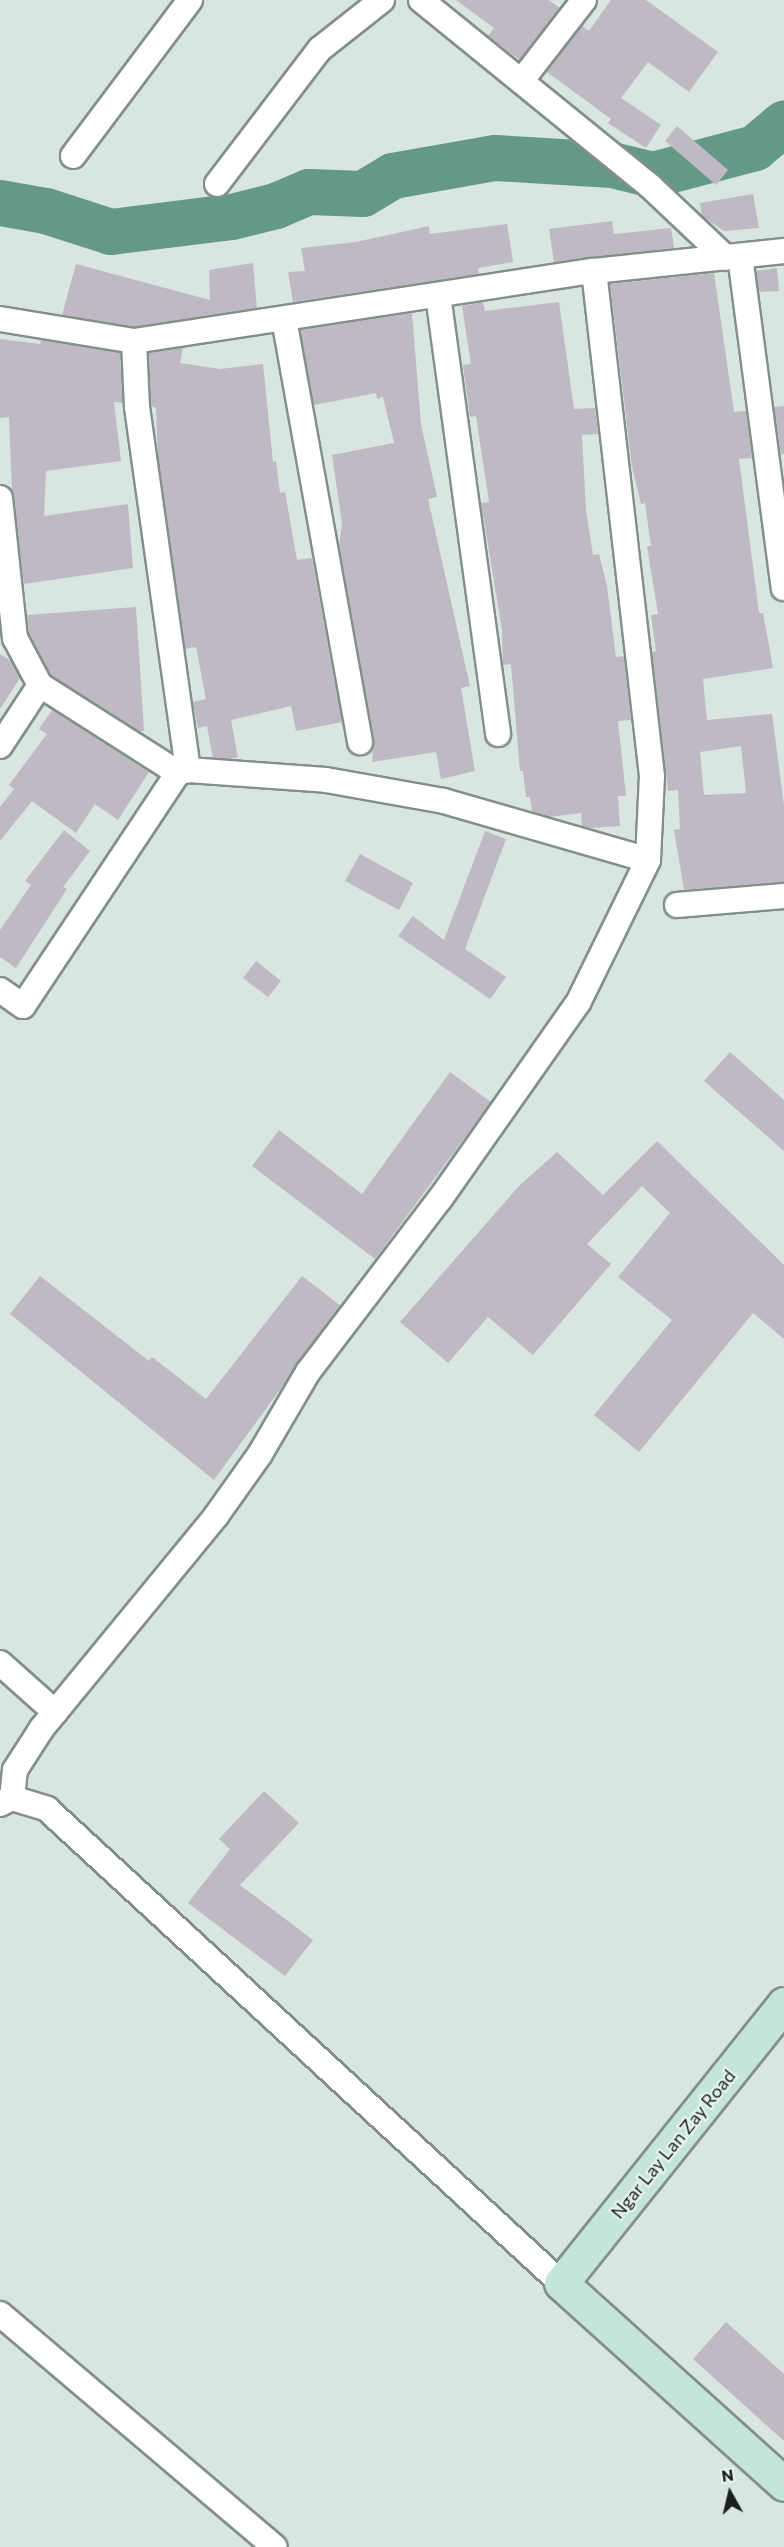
<!DOCTYPE html>
<html>
<head>
<meta charset="utf-8">
<style>
	body { margin:0 }
	#map { position:relative; width:784px; height:2547px; overflow:hidden; background:#d8e5e1; font-family:Commissioner,sans-serif }
	div>[style] { position:absolute }
	.river>* { height:46px; margin:-23px; padding:0 23px; transform-origin:23px; border-radius:23px; background:#649989 }
	.building>* { inset:0; background:#beb9c3 }
	.roads { filter:drop-shadow(2px 0 #838f8a) drop-shadow(-2px 0 #838f8a) drop-shadow(0 2px #838f8a) drop-shadow(0 -2px #838f8a) }
	.street>* { height:24px; margin:-12px; padding:0 12px; transform-origin:12px; border-radius:12px; background:#fff }
	.secondary>* { height:33px; margin:-16.5px; padding:0 16.5px; transform-origin:16.5px; border-radius:16.5px; background:#c4e4dc }
	span { translate:-50% -50%; white-space:nowrap; text-align:center; line-height:1.15; -webkit-text-stroke:4.5px #e5f3ee; paint-order:stroke }
	.street-label { font-size:18px; color:#1a1f1d }
	.north { position:absolute; left:700px; top:2463px; width:60px; height:60px; -webkit-text-stroke:4px #e5f3ee; paint-order:stroke; rotate:352deg; font-size:16px; font-weight:700; line-height:24px; text-align:center; color:#1a1f1d }
	.north::after { content:''; display:block; margin:auto; width:21px; height:27px; background:#1a1f1d; clip-path:polygon(50% 0,100% 100%,50% 72%,0 100%) }
</style>
</head>
<body>
<div id="map">
	<div class="river">
		<i style="left:0;top:203px;width:47px;rotate:9.9deg"></i>
		<i style="left:46px;top:211px;width:68px;rotate:17.9deg"></i>
		<i style="left:111px;top:232px;width:122px;rotate:-7.1deg"></i>
		<i style="left:232px;top:217px;width:45px;rotate:-14deg"></i>
		<i style="left:276px;top:206px;width:36px;rotate:-23deg"></i>
		<i style="left:309px;top:192px;width:54px;rotate:2.1deg"></i>
		<i style="left:363px;top:194px;width:35px;rotate:-31deg"></i>
		<i style="left:393px;top:176px;width:104px;rotate:-10deg"></i>
		<i style="left:495px;top:158px;width:117px;rotate:3.4deg"></i>
		<i style="left:612px;top:165px;width:42px;rotate:13.7deg"></i>
		<i style="left:653px;top:175px;width:106px;rotate:-14.8deg"></i>
		<i style="left:755px;top:148px;width:38px;rotate:-40deg"></i>
	</div>
	<div class="building">
		<i style="clip-path:polygon(456px 0,549px 0,560px 8px,520px 60px,488px 36px,494px 28px)"></i>
		<i style="clip-path:polygon(611px 0,646px 0,718px 52px,689px 92px,648px 62px,621px 98px,661px 125px,646px 148px,608px 123px,611px 119px,547px 72px,582px 26px,589px 31px)"></i>
		<i style="clip-path:polygon(677px 126px,728px 170px,716px 185px,665px 141px)"></i>
		<i style="clip-path:polygon(753px 194px,759px 228px,724px 231px,702px 216px,700px 203px)"></i>
		<i style="clip-path:polygon(612px 221px,614px 234px,671px 228px,674px 248px,554px 263px,549px 229px)"></i>
		<i style="clip-path:polygon(507px 224px,513px 262px,478px 268px,479px 274px,293px 302px,288px 272px,305px 271px,301px 248px,356px 242px,429px 226px,430px 234px)"></i>
		<i style="clip-path:polygon(253px 263px,257px 308px,134px 327px,62px 315px,76px 264px,210px 300px,209px 270px)"></i>
		<i style="clip-path:polygon(777px 268px,779px 291px,759px 292px,756px 271px)"></i>
		<i style="clip-path:polygon(evenodd,714px 273px,734px 412px,746px 411px,752px 458px,739px 459px,759px 613px,763px 613px,773px 668px,703px 679px,707px 720px,772px 714px,784px 805px,784px 882px,684px 890px,674px 830px,680px 829px,678px 790px,668px 791px,652px 652px,656px 651px,651px 615px,658px 614px,647px 546px,651px 546px,645px 503px,641px 504px,632px 467px,610px 284px,714px 273px,741px 746px,746px 793px,704px 795px,700px 752px,741px 746px)"></i>
		<i style="clip-path:polygon(483px 302px,485px 311px,559px 302px,574px 409px,595px 408px,598px 434px,582px 435px,586px 510px,593px 555px,599px 554px,607px 586px,616px 657px,624px 656px,631px 720px,618px 721px,626px 796px,618px 796px,620px 826px,590px 828px,582px 826px,581px 813px,549px 817px,532px 812px,530px 797px,526px 797px,523px 771px,520px 771px,511px 664px,503px 665px,502px 630px,481px 503px,489px 502px,476px 416px,470px 417px,463px 365px,471px 364px,462px 306px)"></i>
		<i style="clip-path:polygon(412px 313px,421px 424px,437px 497px,428px 499px,470px 686px,461px 688px,475px 771px,441px 779px,436px 752px,372px 762px,374px 739px,339px 546px,342px 524px,332px 455px,394px 443px,383px 397px,377px 399px,376px 393px,314px 405px,300px 330px)"></i>
		<i style="clip-path:polygon(0 339px,40px 344px,41px 340px,120px 353px,123px 403px,114px 402px,121px 461px,46px 471px,44px 516px,128px 504px,133px 568px,24px 584px,12px 490px,9px 417px,0 418px)"></i>
		<i style="clip-path:polygon(183px 348px,180px 363px,220px 369px,263px 364px,273px 462px,276px 461px,280px 493px,285px 492px,297px 560px,312px 558px,342px 722px,296px 731px,291px 706px,231px 720px,238px 757px,230px 759px,213px 758px,207px 726px,198px 728px,195px 714px,193px 702px,206px 699px,196px 647px,185px 649px,158px 458px,156px 408px,151px 406px,149px 353px)"></i>
		<i style="clip-path:polygon(784px 406px,784px 454px,781px 454px,774px 407px)"></i>
		<i style="clip-path:polygon(136px 607px,144px 731px,139px 731px,51px 675px,29px 634px,27px 615px)"></i>
		<i style="clip-path:polygon(0 654px,11px 661px,20px 678px,0 709px)"></i>
		<i style="clip-path:polygon(52px 710px,149px 772px,118px 820px,95px 804px,76px 833px,32px 801px,0 841px,0 807px,14px 789px,9px 785px,47px 734px,39px 729px)"></i>
		<i style="clip-path:polygon(64px 830px,90px 851px,63px 887px,67px 889px,16px 968px,0 957px,0 930px,31px 885px,25px 881px)"></i>
		<i style="clip-path:polygon(485px 831px,506px 839px,465px 949px,506px 977px,490px 999px,398px 936px,413px 916px,444px 940px)"></i>
		<i style="clip-path:polygon(360px 854px,413px 883px,399px 910px,345px 881px)"></i>
		<i style="clip-path:polygon(256px 961px,281px 981px,268px 997px,243px 978px)"></i>
		<i style="clip-path:polygon(730px 1052px,784px 1100px,784px 1151px,704px 1081px)"></i>
		<i style="clip-path:polygon(450px 1072px,491px 1102px,375px 1259px,252px 1166px,279px 1130px,362px 1194px)"></i>
		<i style="clip-path:polygon(657px 1141px,784px 1265px,784px 1339px,753px 1313px,639px 1452px,594px 1415px,672px 1320px,618px 1277px,670px 1213px,642px 1186px,587px 1244px,611px 1264px,533px 1355px,488px 1317px,448px 1363px,400px 1322px,519px 1186px,557px 1152px,603px 1195px)"></i>
		<i style="clip-path:polygon(40px 1276px,149px 1361px,152px 1357px,206px 1399px,302px 1276px,341px 1306px,214px 1480px,10px 1314px)"></i>
		<i style="clip-path:polygon(264px 1791px,299px 1823px,240px 1885px,313px 1940px,285px 1976px,188px 1903px,230px 1849px,219px 1839px)"></i>
		<i style="clip-path:polygon(726px 2322px,784px 2374px,784px 2441px,693px 2359px)"></i>
	</div>
	<div class="roads">
		<div class="street">
			<i style="left:421px;top:0;width:296px;rotate:39.1deg"></i>
			<i style="left:651px;top:187px;width:103px;rotate:43.4deg"></i>
			<i style="left:522px;top:80px;width:101px;rotate:-52.2deg"></i>
			<i style="left:73px;top:156px;width:195px;rotate:-53.1deg"></i>
			<i style="left:217px;top:184px;width:170px;rotate:-52.7deg"></i>
			<i style="left:320px;top:49px;width:79px;rotate:-38.3deg"></i>
			<i style="left:740px;top:256px;width:335px;rotate:82.5deg"></i>
			<i style="left:438px;top:295px;width:443px;rotate:82.2deg"></i>
			<i style="left:0;top:319px;width:136px;rotate:9.3deg"></i>
			<i style="left:134px;top:341px;width:465px;rotate:-8.7deg"></i>
			<i style="left:594px;top:271px;width:191px;rotate:-6deg"></i>
			<i style="left:284px;top:319px;width:430px;rotate:79.8deg"></i>
			<i style="left:134px;top:341px;width:66px;rotate:87.4deg"></i>
			<i style="left:137px;top:407px;width:367px;rotate:82deg"></i>
			<i style="left:0;top:498px;width:141px;rotate:83.9deg"></i>
			<i style="left:15px;top:638px;width:53px;rotate:62deg"></i>
			<i style="left:40px;top:685px;width:164px;rotate:32.5deg"></i>
			<i style="left:0;top:746px;width:73px;rotate:-56.7deg"></i>
			<i style="left:677px;top:905px;width:107px;rotate:-4.8deg"></i>
			<i style="left:0;top:990px;width:28px;rotate:35deg"></i>
			<i style="left:23px;top:1006px;width:280px;rotate:-56.4deg"></i>
			<i style="left:178px;top:773px;width:10px;rotate:-17deg"></i>
			<i style="left:188px;top:770px;width:138px;rotate:4.1deg"></i>
			<i style="left:326px;top:780px;width:120px;rotate:10.1deg"></i>
			<i style="left:444px;top:801px;width:212px;rotate:16.1deg"></i>
			<i style="left:0;top:1663px;width:74px;rotate:41.7deg"></i>
			<i style="left:12px;top:1798px;width:28px;rotate:-84deg"></i>
			<i style="left:15px;top:1770px;width:50px;rotate:-57.3deg"></i>
			<i style="left:42px;top:1728px;width:274px;rotate:-50.6deg"></i>
			<i style="left:216px;top:1516px;width:76px;rotate:-54.6deg"></i>
			<i style="left:260px;top:1454px;width:95px;rotate:-59.7deg"></i>
			<i style="left:308px;top:1372px;width:218px;rotate:-52.7deg"></i>
			<i style="left:440px;top:1199px;width:240px;rotate:-54.9deg"></i>
			<i style="left:578px;top:1003px;width:159px;rotate:-63.9deg"></i>
			<i style="left:648px;top:860px;width:84px;rotate:-87.3deg"></i>
			<i style="left:652px;top:776px;width:508px;rotate:-96.55deg"></i>
			<i style="left:0;top:1804px;width:13px;rotate:-27deg"></i>
			<i style="left:12px;top:1798px;width:37px;rotate:17deg"></i>
			<i style="left:47px;top:1809px;width:699px;rotate:42.68deg"></i>
			<i style="left:0;top:2314px;width:360px;rotate:40.3deg"></i>
		</div>
		<div class="secondary">
			<i style="left:784px;top:2004px;width:357px;rotate:128.6deg"></i>
			<i style="left:561px;top:2283px;width:300px;rotate:42deg"></i>
		</div>
	</div>
	<div class="street-label">
		<span style="left:673px;top:2144px;rotate:-51deg">Ngar Lay Lan Zay Road</span>
	</div>
	<div class="north">N</div>
</div>
</body>
</html>
